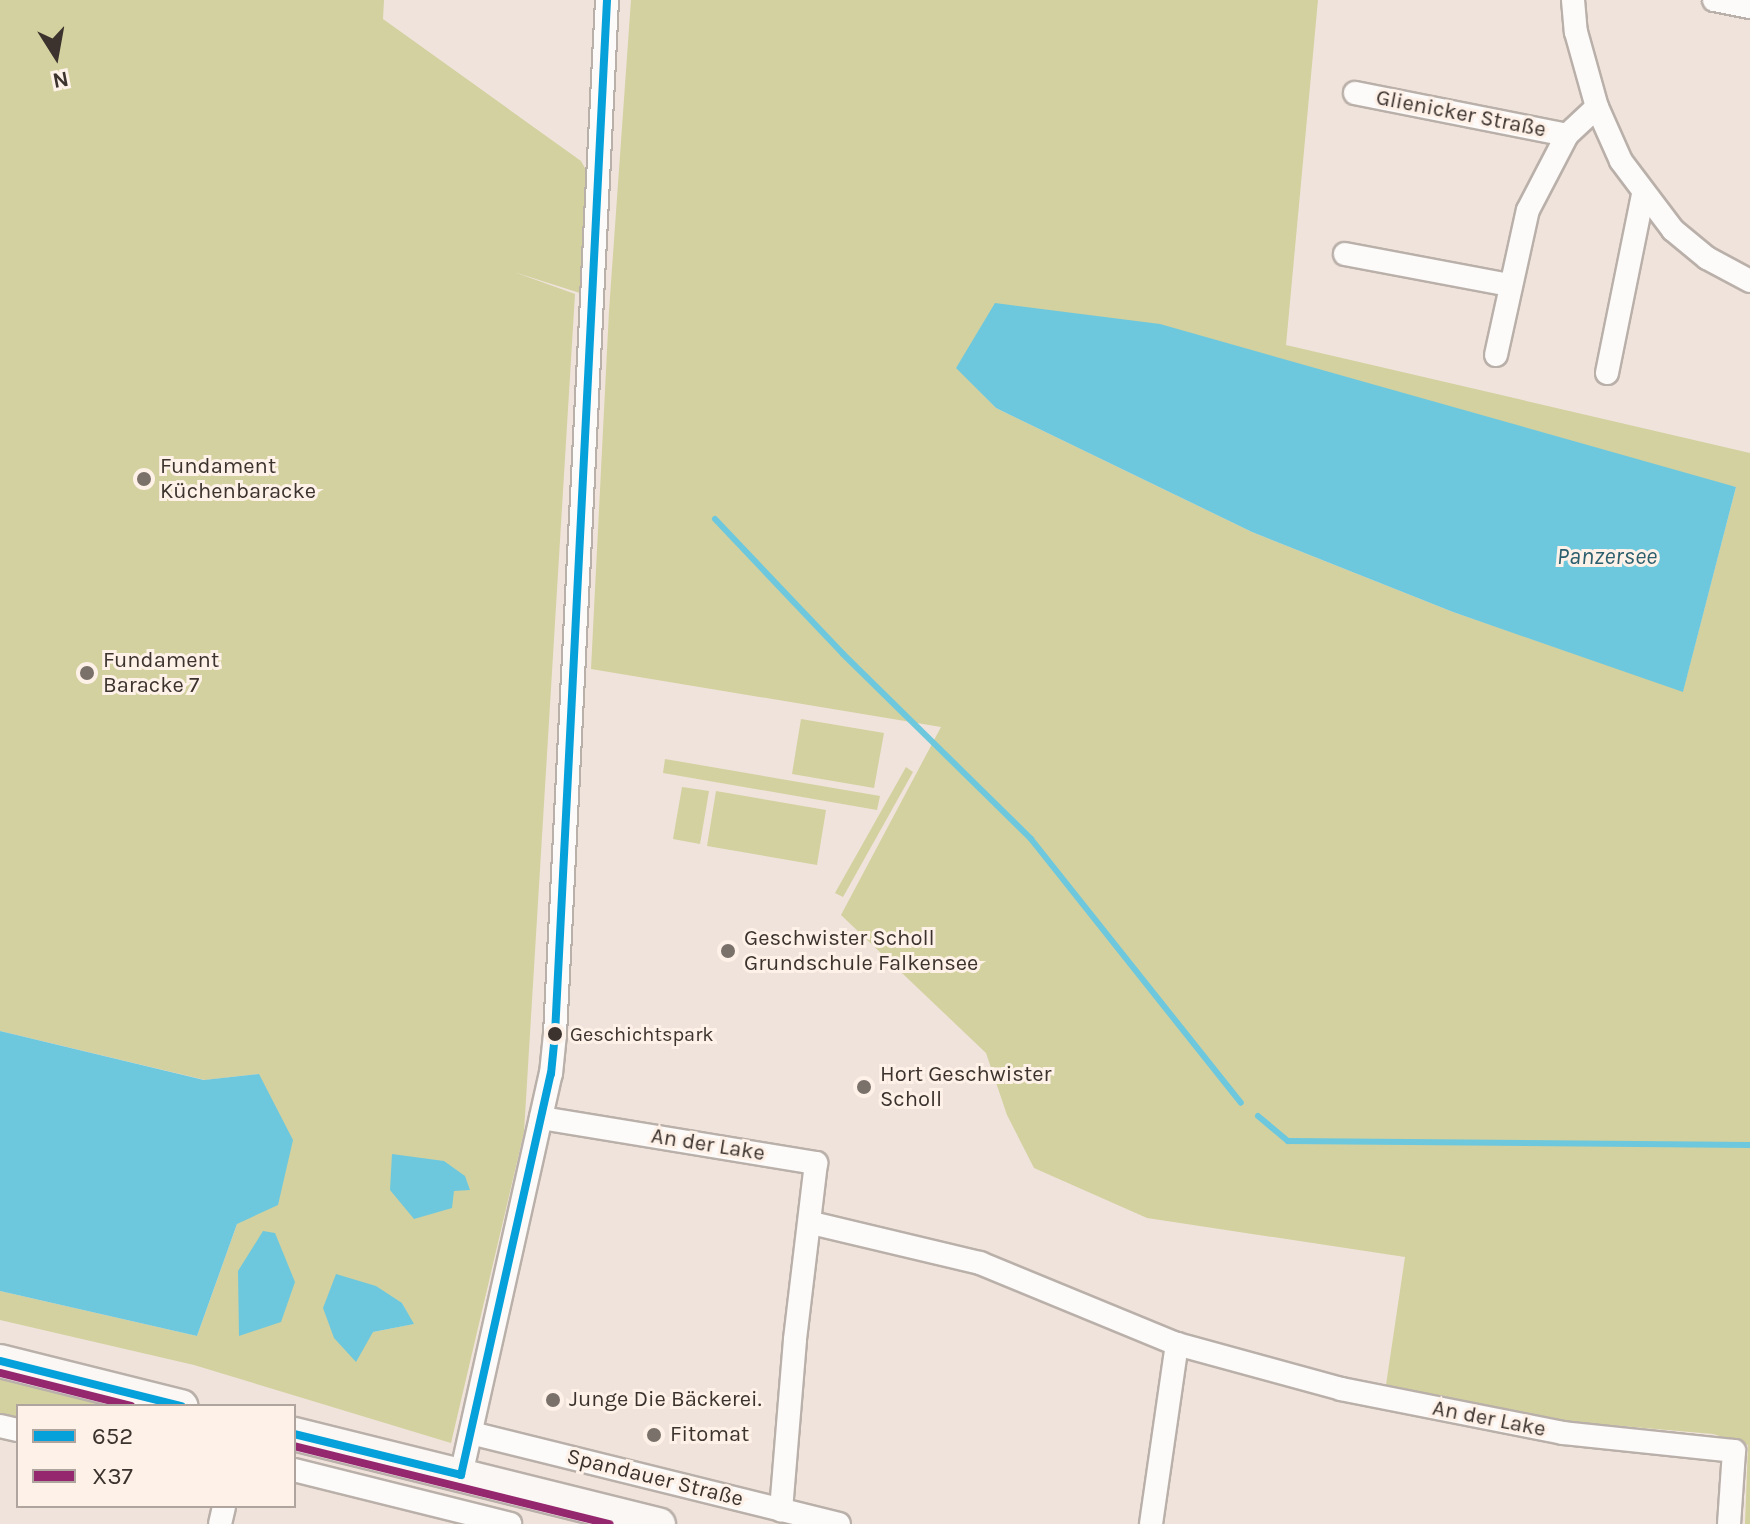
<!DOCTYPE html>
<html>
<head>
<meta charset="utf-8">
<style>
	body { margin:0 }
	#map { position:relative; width:1750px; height:1524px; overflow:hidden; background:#f0e3db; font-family:Karla,sans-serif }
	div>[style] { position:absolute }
	.green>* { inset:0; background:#d3d19f }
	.water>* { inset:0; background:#6dc8de }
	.stream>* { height:6px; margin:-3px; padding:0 3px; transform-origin:3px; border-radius:3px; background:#6dc8de }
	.roads { filter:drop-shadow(2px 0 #bab0aa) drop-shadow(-2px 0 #bab0aa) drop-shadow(0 2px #bab0aa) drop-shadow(0 -2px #bab0aa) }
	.minor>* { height:22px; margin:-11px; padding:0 11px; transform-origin:11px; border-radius:11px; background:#fdfbfa }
	.secondary>* { height:32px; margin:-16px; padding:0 16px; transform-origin:16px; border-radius:16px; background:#faf7f4 }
	.bus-1>* { height:8px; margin:-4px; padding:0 4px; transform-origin:4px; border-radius:4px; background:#06a1da }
	.bus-2>* { height:8px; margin:-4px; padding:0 4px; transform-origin:4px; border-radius:4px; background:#95276e }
	.dots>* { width:22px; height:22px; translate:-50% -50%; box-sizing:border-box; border:4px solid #fef1e8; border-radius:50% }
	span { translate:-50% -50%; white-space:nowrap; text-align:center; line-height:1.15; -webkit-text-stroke:6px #fef1e8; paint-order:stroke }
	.bus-label { font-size:20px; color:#3c332e }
	.left { translate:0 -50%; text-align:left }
	.street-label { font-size:22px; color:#3c332e }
	.poi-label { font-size:22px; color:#3c332e }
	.water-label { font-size:24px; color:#2b5f6e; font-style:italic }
	.legend { position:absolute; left:16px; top:1404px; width:280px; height:104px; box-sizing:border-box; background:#fef1e8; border:2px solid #b0a59e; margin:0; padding:10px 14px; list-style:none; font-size:24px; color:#3c332e }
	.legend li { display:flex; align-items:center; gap:16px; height:40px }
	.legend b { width:40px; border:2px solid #b0a59e }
	.north { position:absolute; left:16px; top:16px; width:80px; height:80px; -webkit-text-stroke:6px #fef1e8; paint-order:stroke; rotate:169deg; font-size:22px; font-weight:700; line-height:32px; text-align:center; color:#3c332e }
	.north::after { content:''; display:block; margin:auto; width:28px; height:36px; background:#3c332e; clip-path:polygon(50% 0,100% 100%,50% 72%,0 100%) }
</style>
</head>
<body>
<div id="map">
	<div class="green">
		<i style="clip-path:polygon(evenodd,0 0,384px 0,383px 19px,581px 161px,590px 177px,583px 294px,514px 272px,575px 294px,524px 1132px,451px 1443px,194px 1365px,0 1320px,0 1291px,197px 1336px,237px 1224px,259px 1074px,205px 1080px,0 1031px,0 0,402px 1303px,413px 1324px,373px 1332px,402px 1303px)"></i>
		<i style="clip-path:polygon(evenodd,631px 0,1318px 0,1286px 345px,1750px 453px,1750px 1524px,1745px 1524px,1748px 1445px,1713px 1434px,1564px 1421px,1386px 1385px,1405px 1257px,1147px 1218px,1034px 1168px,1007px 1115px,986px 1053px,841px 915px,941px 727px,591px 669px,609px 311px,631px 0,956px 367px,1736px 487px,1683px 691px,1453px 612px,1252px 532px,996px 408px,956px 367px)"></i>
		<i style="clip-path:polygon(801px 719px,884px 733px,874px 788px,792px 774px)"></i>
		<i style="clip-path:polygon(665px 759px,880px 796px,877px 810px,663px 773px)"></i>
		<i style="clip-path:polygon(906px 767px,913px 772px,843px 897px,835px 893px)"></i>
		<i style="clip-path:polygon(682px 787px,709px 791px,700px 844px,673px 839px)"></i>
		<i style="clip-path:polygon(716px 791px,826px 810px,817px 865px,707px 846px)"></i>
		<i style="clip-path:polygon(0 1373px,133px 1406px,18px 1406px,18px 1422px,0 1418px)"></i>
	</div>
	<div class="water">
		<i style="clip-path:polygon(995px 303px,1160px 324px,1736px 487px,1683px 692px,1453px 612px,1252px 532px,996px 408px,956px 368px)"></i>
		<i style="clip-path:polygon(0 1031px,204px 1080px,259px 1074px,293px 1140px,278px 1205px,237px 1224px,197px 1336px,0 1291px)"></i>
		<i style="clip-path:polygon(392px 1154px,444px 1161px,465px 1176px,470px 1190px,454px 1191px,452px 1208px,414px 1219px,390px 1190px)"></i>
		<i style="clip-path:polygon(263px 1231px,275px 1233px,295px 1282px,281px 1322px,239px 1336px,238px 1271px)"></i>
		<i style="clip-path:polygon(336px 1274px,376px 1286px,402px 1303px,414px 1324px,373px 1332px,356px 1362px,334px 1338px,323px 1308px)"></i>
	</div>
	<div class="stream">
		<i style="left:715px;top:519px;width:186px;rotate:46.5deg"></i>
		<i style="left:843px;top:654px;width:264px;rotate:44.5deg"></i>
		<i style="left:1031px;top:839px;width:337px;rotate:51.5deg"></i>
		<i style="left:1258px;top:1116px;width:39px;rotate:40deg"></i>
		<i style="left:1288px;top:1141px;width:462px;rotate:0.5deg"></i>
	</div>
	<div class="roads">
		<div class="minor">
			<i style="left:1573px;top:0;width:32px;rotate:85deg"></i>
			<i style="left:1576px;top:32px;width:78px;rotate:74.4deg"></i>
			<i style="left:1597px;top:107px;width:59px;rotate:66deg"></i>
			<i style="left:1621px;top:161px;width:86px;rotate:53deg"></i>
			<i style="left:1673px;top:230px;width:44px;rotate:39.5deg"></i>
			<i style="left:1707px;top:258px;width:49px;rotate:28.1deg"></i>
			<i style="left:1714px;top:0;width:37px;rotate:11deg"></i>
			<i style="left:1355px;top:93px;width:216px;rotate:11.2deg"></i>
			<i style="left:1345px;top:254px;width:167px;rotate:10.7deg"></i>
			<i style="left:1496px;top:355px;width:148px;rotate:-77.6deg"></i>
			<i style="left:1528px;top:210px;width:85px;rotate:-62.5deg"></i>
			<i style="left:1567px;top:135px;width:41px;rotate:-43deg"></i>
			<i style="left:1607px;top:373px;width:182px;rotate:-78.6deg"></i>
			<i style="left:541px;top:1118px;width:279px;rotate:9.3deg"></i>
			<i style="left:816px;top:1163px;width:178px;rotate:96.8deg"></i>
			<i style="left:795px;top:1340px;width:171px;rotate:94.7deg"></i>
			<i style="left:812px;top:1223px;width:173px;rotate:13.4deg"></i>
			<i style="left:980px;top:1263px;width:213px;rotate:22.4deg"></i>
			<i style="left:1177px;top:1344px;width:170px;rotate:15.3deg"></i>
			<i style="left:1341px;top:1389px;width:226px;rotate:11.2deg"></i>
			<i style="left:1563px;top:1433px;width:172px;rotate:6deg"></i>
			<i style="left:1734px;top:1451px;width:73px;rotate:93.9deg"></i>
			<i style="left:0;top:1426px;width:18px;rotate:13deg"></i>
			<i style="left:471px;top:1433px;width:379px;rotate:13.9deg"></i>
			<i style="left:294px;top:1470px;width:223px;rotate:14deg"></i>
			<i style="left:461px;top:1475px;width:411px;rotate:-77.4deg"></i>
			<i style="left:551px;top:1074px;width:40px;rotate:-84.3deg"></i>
			<i style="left:555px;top:1034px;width:1035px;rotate:-87.12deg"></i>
			<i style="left:220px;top:1524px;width:18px;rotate:-77deg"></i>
			<i style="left:1151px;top:1524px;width:182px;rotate:-81.8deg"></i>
		</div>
		<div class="secondary">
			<i style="left:0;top:1361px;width:187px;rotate:14deg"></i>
			<i style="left:294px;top:1434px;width:376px;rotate:13.9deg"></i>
		</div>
	</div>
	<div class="bus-1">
		<i style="left:0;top:1361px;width:187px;rotate:14deg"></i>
		<i style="left:294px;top:1434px;width:172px;rotate:13.8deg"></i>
		<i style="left:461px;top:1475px;width:411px;rotate:-77.4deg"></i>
		<i style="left:551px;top:1074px;width:40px;rotate:-84.3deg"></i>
		<i style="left:555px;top:1034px;width:1035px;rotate:-87.12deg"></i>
	</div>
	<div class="bus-2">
		<i style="left:0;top:1373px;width:135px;rotate:14.1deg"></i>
		<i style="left:294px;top:1446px;width:325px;rotate:13.9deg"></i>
	</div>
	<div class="dots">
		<i style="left:144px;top:479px;background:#7b716b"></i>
		<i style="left:87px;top:673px;background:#7b716b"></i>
		<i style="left:728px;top:951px;background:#7b716b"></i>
		<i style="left:555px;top:1034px;background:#3c332e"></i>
		<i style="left:864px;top:1087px;background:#7b716b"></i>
		<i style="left:553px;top:1400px;background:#7b716b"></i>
		<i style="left:654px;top:1435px;background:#7b716b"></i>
	</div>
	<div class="bus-label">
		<span class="left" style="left:570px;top:1034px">Geschichtspark</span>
	</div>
	<div class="street-label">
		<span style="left:1461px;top:114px;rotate:11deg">Glienicker Straße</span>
		<span style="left:708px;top:1145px;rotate:9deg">An der Lake</span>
		<span style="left:1489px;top:1419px;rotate:11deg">An der Lake</span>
		<span style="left:655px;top:1478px;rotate:14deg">Spandauer Straße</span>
	</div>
	<div class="poi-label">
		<span class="left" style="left:160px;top:479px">Fundament<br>Küchenbaracke</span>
		<span class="left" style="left:103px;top:673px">Fundament<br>Baracke 7</span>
		<span class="left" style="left:744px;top:951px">Geschwister Scholl<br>Grundschule Falkensee</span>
		<span class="left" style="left:880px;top:1087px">Hort Geschwister<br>Scholl</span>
		<span class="left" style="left:569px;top:1400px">Junge Die Bäckerei.</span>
		<span class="left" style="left:670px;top:1435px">Fitomat</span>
	</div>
	<div class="water-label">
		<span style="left:1607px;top:557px">Panzersee</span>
	</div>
	<ul class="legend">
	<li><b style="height:10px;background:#06a1da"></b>652</li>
	<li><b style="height:10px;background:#95276e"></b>X37</li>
	</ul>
	<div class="north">N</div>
</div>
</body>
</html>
